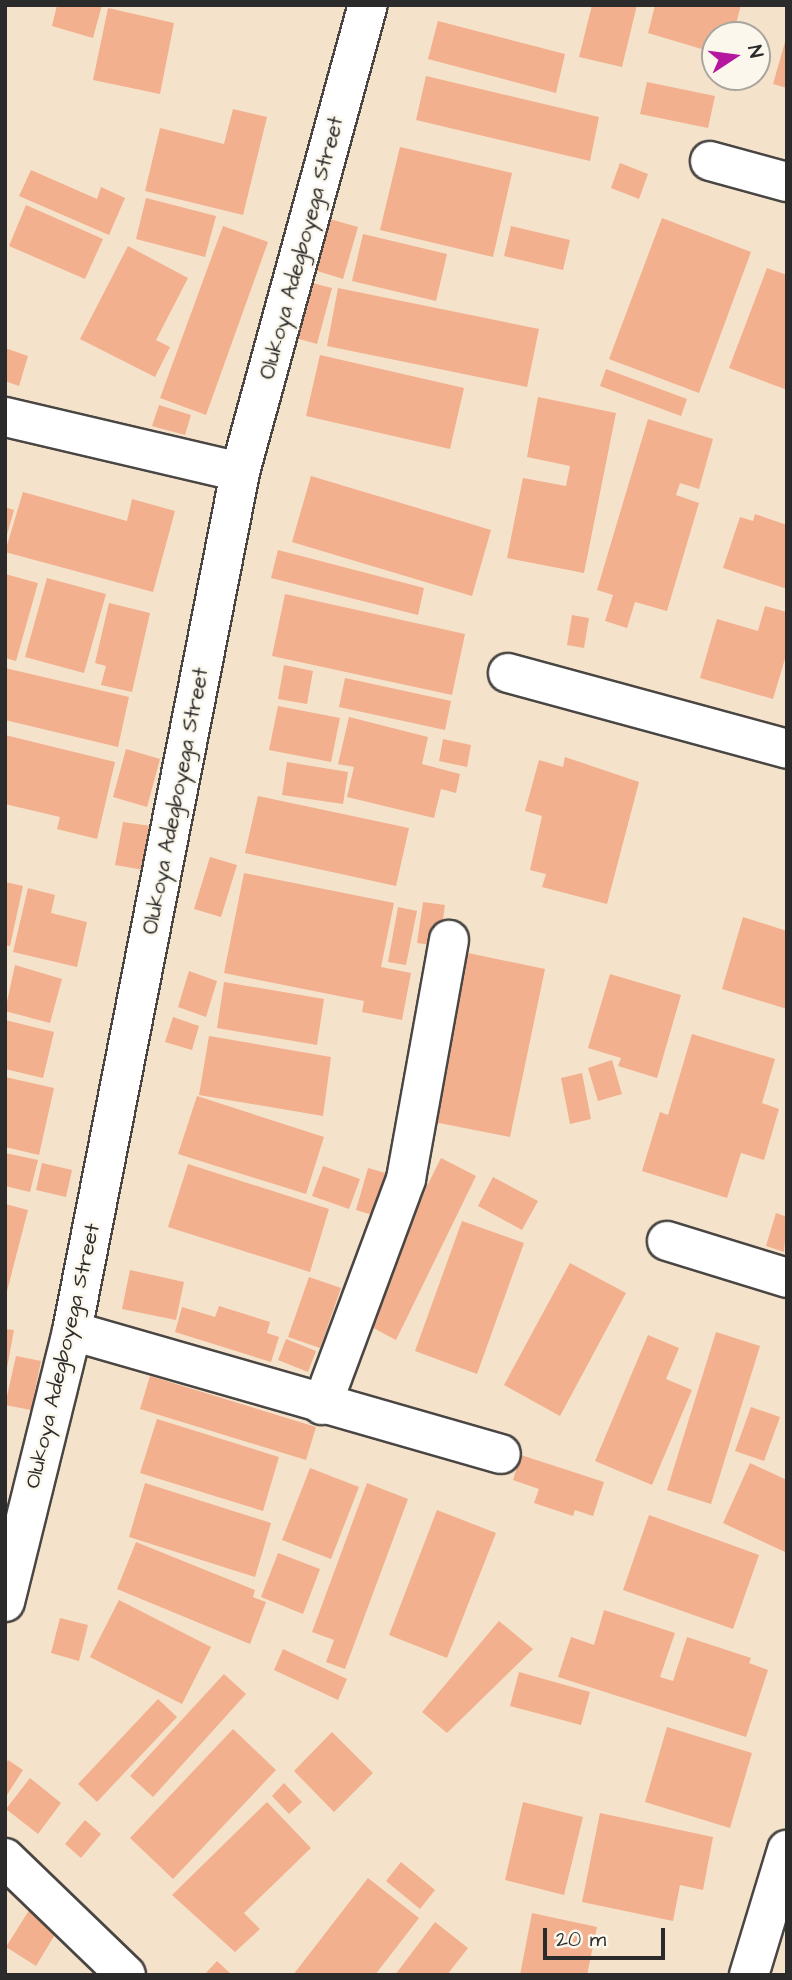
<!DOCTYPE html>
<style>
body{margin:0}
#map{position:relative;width:792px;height:1980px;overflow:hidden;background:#f5e2ca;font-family:"Architects Daughter",sans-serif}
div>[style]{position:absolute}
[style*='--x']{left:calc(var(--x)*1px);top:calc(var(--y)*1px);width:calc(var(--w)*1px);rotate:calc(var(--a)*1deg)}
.building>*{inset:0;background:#f2b08f}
.roads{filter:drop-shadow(2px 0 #494643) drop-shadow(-2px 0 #494643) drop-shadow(0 2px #494643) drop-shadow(0 -2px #494643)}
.street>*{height:38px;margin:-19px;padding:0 19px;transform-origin:19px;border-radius:19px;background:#fff}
span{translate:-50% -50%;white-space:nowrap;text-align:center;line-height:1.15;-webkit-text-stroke:5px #fbf7ec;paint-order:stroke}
.street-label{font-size:21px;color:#2b2b2b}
.frame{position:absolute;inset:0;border:7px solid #2b2b2b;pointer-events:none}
.north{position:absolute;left:701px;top:21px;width:70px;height:70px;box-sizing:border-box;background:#fbf7ec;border:2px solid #a8a59f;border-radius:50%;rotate:77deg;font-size:19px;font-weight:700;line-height:28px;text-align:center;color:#2b2b2b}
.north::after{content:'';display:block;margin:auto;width:24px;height:32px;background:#b5179e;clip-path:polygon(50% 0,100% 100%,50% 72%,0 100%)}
.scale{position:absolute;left:543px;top:1928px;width:122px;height:32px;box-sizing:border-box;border:4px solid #2b2b2b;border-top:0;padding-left:9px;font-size:21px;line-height:24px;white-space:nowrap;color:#2b2b2b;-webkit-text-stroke:5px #fbf7ec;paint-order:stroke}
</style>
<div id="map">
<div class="building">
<div style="clip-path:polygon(57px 5px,102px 5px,93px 38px,52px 26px)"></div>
<div style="clip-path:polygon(592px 5px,637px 5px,622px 67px,579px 57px)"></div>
<div style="clip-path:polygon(655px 5px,741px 5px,733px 35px,715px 35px,715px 53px,648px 33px)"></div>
<div style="clip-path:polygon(108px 8px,174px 23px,160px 94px,93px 80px)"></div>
<div style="clip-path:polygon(438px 21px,565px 54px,556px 93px,428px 59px)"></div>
<div style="clip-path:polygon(787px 35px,787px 88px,773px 84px)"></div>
<div style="clip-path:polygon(426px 76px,599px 117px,590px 161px,416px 120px)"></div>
<div style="clip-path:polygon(647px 82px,715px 96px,708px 128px,640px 114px)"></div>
<div style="clip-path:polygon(233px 109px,267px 117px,243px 215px,145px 191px,160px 128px,224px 144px)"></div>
<div style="clip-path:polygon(400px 147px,512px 173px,493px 257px,380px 230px)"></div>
<div style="clip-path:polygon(620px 163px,648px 174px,639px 199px,611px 188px)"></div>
<div style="clip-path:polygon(31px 170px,97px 199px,101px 187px,125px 198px,109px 235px,19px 196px)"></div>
<div style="clip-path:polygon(146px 198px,216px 216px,205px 257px,136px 239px)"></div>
<div style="clip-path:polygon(26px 205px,103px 239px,85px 279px,9px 246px)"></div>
<div style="clip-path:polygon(326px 218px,358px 227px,343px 279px,311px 269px)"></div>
<div style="clip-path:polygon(662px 218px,751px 252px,699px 393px,609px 359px)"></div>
<div style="clip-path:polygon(223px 226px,268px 242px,206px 415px,160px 398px)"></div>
<div style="clip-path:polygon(511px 226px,570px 240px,563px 270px,504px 256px)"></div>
<div style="clip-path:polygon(363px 234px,447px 254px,436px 301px,352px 281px)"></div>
<div style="clip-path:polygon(128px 246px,188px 278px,156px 340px,170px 347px,155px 377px,80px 339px)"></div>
<div style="clip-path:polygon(767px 268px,787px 275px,787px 390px,729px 368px)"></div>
<div style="clip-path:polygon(308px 282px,332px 288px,317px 344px,292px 337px)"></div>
<div style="clip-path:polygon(338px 288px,539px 329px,527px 387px,327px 346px)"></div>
<div style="clip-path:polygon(5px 348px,28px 356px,19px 386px,5px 381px)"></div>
<div style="clip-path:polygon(320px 355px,464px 388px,450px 449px,306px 416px)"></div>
<div style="clip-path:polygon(606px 369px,687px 399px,681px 416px,600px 386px)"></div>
<div style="clip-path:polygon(538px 397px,616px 413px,584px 573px,507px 558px,523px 478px,566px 486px,570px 466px,527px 457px)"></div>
<div style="clip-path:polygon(159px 405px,191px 415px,185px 435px,152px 426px)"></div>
<div style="clip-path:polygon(648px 419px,713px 439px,699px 489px,680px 483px,676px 495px,699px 503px,667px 611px,635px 602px,627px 628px,605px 621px,613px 595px,597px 590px)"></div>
<div style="clip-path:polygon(311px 476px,491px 530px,472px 596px,292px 542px)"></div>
<div style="clip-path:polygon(23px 492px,127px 521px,132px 499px,175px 511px,153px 592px,5px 552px)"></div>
<div style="clip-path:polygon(5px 507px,14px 510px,6px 538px,5px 538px)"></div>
<div style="clip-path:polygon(755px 514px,787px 525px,787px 589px,723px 568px,740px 517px,753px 521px)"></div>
<div style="clip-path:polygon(278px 550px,424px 588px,418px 615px,271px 578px)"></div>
<div style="clip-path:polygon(5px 574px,38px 583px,16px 661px,5px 658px)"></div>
<div style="clip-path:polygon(47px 578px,106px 594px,84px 673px,25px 657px)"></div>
<div style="clip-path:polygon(285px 594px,465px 634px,452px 695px,272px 656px)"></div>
<div style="clip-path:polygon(109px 603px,150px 613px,132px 692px,101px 685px,106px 666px,95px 663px)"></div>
<div style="clip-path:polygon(765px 606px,787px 612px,787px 652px,773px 699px,700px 678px,717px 619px,758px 631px)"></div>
<div style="clip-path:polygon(572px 615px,589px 618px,584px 648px,567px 645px)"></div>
<div style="clip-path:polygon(284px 665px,313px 671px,307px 704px,278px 699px)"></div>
<div style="clip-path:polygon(5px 668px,129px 697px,118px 747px,5px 720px)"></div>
<div style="clip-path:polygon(345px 678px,451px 701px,445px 730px,339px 707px)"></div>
<div style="clip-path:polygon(278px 706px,340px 718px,331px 762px,269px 750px)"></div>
<div style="clip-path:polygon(349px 717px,428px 737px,422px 764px,460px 774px,456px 793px,441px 789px,434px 818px,347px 797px,354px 767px,338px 764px)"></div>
<div style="clip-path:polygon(5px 735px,115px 762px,97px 839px,57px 829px,60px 817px,5px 804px)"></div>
<div style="clip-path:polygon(443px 739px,471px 745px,467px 767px,439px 761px)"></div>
<div style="clip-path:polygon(126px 749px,160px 759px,147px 807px,113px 797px)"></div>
<div style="clip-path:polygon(565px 757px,639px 782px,607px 904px,542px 887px,546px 874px,530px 870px,542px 816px,525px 811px,539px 760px,563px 767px)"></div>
<div style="clip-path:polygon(287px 762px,348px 772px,343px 804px,282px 795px)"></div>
<div style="clip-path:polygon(258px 796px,409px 828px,396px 886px,245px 853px)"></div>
<div style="clip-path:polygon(123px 822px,151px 826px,144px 870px,115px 865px)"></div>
<div style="clip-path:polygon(210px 857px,237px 865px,221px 917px,194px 909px)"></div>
<div style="clip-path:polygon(244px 873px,394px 903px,381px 967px,411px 973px,402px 1020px,362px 1012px,364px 1001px,224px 973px)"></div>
<div style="clip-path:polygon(5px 882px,23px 886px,10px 946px,5px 945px)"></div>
<div style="clip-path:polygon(28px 888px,55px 895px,51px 913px,87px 922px,77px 967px,13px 952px)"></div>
<div style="clip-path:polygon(423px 902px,445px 905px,439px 946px,417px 943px)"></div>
<div style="clip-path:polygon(398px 907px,417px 911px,406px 965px,388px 962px)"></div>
<div style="clip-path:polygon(743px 917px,787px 931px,787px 1009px,722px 989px)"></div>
<div style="clip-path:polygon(463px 952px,545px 969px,510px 1137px,429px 1121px)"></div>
<div style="clip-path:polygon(15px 965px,62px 979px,50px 1023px,5px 1011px)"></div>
<div style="clip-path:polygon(189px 971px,217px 981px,206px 1017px,178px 1007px)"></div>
<div style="clip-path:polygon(610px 974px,681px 995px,657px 1078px,618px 1066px,621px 1058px,588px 1048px)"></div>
<div style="clip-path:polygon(224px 982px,324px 999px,317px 1045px,217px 1028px)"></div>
<div style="clip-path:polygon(173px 1017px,199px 1026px,192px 1050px,165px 1042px)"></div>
<div style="clip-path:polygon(5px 1020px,54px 1032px,43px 1078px,5px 1069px)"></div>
<div style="clip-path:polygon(692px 1034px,775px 1059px,762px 1103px,779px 1109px,764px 1160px,741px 1153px,727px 1198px,642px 1171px,660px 1112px,668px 1115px)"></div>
<div style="clip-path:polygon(209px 1036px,331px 1057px,323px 1116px,199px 1095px)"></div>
<div style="clip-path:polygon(612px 1060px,622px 1094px,598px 1101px,588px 1068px)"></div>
<div style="clip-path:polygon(582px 1073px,591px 1119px,570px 1124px,561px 1078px)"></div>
<div style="clip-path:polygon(5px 1077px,54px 1088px,39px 1155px,5px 1147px)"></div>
<div style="clip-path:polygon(197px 1096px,324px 1137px,306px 1194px,178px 1154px)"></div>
<div style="clip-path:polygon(5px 1153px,38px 1160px,30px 1192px,5px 1186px)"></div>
<div style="clip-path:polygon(441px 1158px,476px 1176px,396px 1340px,360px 1321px)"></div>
<div style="clip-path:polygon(42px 1163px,72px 1170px,66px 1197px,36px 1190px)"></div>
<div style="clip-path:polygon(188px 1164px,329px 1209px,310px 1272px,168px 1227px)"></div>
<div style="clip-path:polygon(323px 1166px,360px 1179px,349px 1209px,312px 1196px)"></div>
<div style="clip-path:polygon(368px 1168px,389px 1174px,376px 1216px,356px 1210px)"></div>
<div style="clip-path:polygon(493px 1177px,538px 1201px,522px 1230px,478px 1206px)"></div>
<div style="clip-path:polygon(5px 1204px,28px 1210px,6px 1295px,5px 1294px)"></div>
<div style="clip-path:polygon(776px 1213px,787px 1217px,784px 1252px,766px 1246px)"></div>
<div style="clip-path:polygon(462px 1221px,524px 1243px,477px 1374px,415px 1351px)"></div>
<div style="clip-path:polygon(570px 1263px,626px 1293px,560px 1416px,504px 1385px)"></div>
<div style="clip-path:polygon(130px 1270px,184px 1282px,176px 1320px,122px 1309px)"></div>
<div style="clip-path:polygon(309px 1277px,341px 1288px,320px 1348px,288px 1337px)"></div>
<div style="clip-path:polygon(219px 1306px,270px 1322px,267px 1333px,279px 1337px,271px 1362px,175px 1332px,182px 1307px,215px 1317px)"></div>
<div style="clip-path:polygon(5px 1329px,14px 1330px,7px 1368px,5px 1368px)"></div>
<div style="clip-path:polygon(716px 1332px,760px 1346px,711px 1504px,667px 1490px)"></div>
<div style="clip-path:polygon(648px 1335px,679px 1348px,666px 1379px,692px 1390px,652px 1485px,595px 1461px)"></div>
<div style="clip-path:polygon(286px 1339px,316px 1351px,308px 1372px,278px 1360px)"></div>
<div style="clip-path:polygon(16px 1356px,41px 1361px,31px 1410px,5px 1405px)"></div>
<div style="clip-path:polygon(150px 1376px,316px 1427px,306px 1460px,140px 1409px)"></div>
<div style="clip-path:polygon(751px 1407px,780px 1417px,764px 1461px,735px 1451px)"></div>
<div style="clip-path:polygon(157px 1419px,279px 1457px,263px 1511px,140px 1473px)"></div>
<div style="clip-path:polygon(521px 1455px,604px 1482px,593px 1516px,575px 1510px,573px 1516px,534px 1503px,539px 1489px,513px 1480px)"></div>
<div style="clip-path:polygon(750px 1463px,787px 1480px,787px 1553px,723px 1523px)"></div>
<div style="clip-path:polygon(310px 1468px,359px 1487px,331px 1559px,282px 1540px)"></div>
<div style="clip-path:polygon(145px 1483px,271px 1523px,255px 1577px,129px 1537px)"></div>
<div style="clip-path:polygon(367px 1483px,408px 1499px,345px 1669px,326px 1662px,334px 1640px,312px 1632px)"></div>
<div style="clip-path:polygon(437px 1510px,496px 1533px,447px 1658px,389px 1635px)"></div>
<div style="clip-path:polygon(649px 1515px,759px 1555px,733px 1629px,623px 1590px)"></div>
<div style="clip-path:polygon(136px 1542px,255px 1590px,253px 1597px,266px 1602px,250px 1644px,117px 1589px)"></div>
<div style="clip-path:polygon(278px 1553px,320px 1569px,303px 1614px,261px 1597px)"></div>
<div style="clip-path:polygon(119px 1600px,211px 1647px,182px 1704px,90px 1657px)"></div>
<div style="clip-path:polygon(604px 1610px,675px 1633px,660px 1677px,673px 1681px,687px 1637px,751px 1658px,749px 1663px,768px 1670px,746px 1737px,558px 1677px,571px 1637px,594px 1645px)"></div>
<div style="clip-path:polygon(60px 1618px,88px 1625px,79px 1661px,51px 1653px)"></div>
<div style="clip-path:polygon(499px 1621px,533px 1649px,447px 1733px,422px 1712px)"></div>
<div style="clip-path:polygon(283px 1649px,347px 1679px,338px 1700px,274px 1670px)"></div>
<div style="clip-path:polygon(519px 1672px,590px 1692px,581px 1725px,510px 1706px)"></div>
<div style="clip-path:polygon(224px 1674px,246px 1694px,153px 1797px,130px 1776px)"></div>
<div style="clip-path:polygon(158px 1699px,177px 1717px,97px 1802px,78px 1784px)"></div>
<div style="clip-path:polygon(667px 1727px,752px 1753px,730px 1828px,645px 1802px)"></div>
<div style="clip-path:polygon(233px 1729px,276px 1770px,173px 1879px,130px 1838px)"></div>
<div style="clip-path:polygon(332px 1732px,373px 1773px,334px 1812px,294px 1771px)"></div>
<div style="clip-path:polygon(8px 1760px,23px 1770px,5px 1798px,5px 1764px)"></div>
<div style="clip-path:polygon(30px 1778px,61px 1803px,38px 1834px,6px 1809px)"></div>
<div style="clip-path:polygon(284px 1783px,302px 1802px,289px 1814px,272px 1796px)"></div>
<div style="clip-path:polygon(267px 1802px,311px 1848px,244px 1913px,260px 1929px,235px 1952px,172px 1895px)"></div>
<div style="clip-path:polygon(523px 1802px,583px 1817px,564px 1895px,505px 1880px)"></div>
<div style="clip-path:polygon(600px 1813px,713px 1837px,703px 1890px,680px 1885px,673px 1921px,582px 1902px)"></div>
<div style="clip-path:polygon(85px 1820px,101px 1834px,81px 1858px,65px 1844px)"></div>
<div style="clip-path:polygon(401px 1862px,435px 1890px,420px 1909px,386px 1881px)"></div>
<div style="clip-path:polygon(368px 1878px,419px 1918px,375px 1975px,293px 1975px)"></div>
<div style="clip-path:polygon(33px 1904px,62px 1923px,36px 1966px,6px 1947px)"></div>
<div style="clip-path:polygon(532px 1913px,597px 1927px,587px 1975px,520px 1975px)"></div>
<div style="clip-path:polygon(435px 1922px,468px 1948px,447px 1975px,395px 1975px)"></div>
<div style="clip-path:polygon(217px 1961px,232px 1975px,204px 1975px)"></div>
</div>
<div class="roads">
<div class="street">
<div style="--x:710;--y:161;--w:80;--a:15.3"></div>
<div style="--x:5;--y:417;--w:241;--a:13.2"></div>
<div style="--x:508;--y:673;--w:289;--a:15.2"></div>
<div style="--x:667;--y:1241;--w:126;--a:17.1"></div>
<div style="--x:72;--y:1331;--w:446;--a:16"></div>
<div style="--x:322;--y:1405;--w:241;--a:-69.6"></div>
<div style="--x:406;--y:1179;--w:243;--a:-79.8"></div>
<div style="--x:5;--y:1602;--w:279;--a:-76.1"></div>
<div style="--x:72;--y:1331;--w:875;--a:-78.93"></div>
<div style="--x:240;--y:472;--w:484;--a:-74.7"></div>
<div style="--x:5;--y:1858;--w:168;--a:44"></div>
<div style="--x:749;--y:1975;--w:131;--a:-73.1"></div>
</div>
</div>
<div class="street-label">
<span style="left:302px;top:248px;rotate:-75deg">Olukoya Adegboyega Street</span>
<span style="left:176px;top:801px;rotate:-79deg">Olukoya Adegboyega Street</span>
<span style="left:63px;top:1356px;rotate:-77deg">Olukoya Adegboyega Street</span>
</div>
<div class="frame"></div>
<div class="north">N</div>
<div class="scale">20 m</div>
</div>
